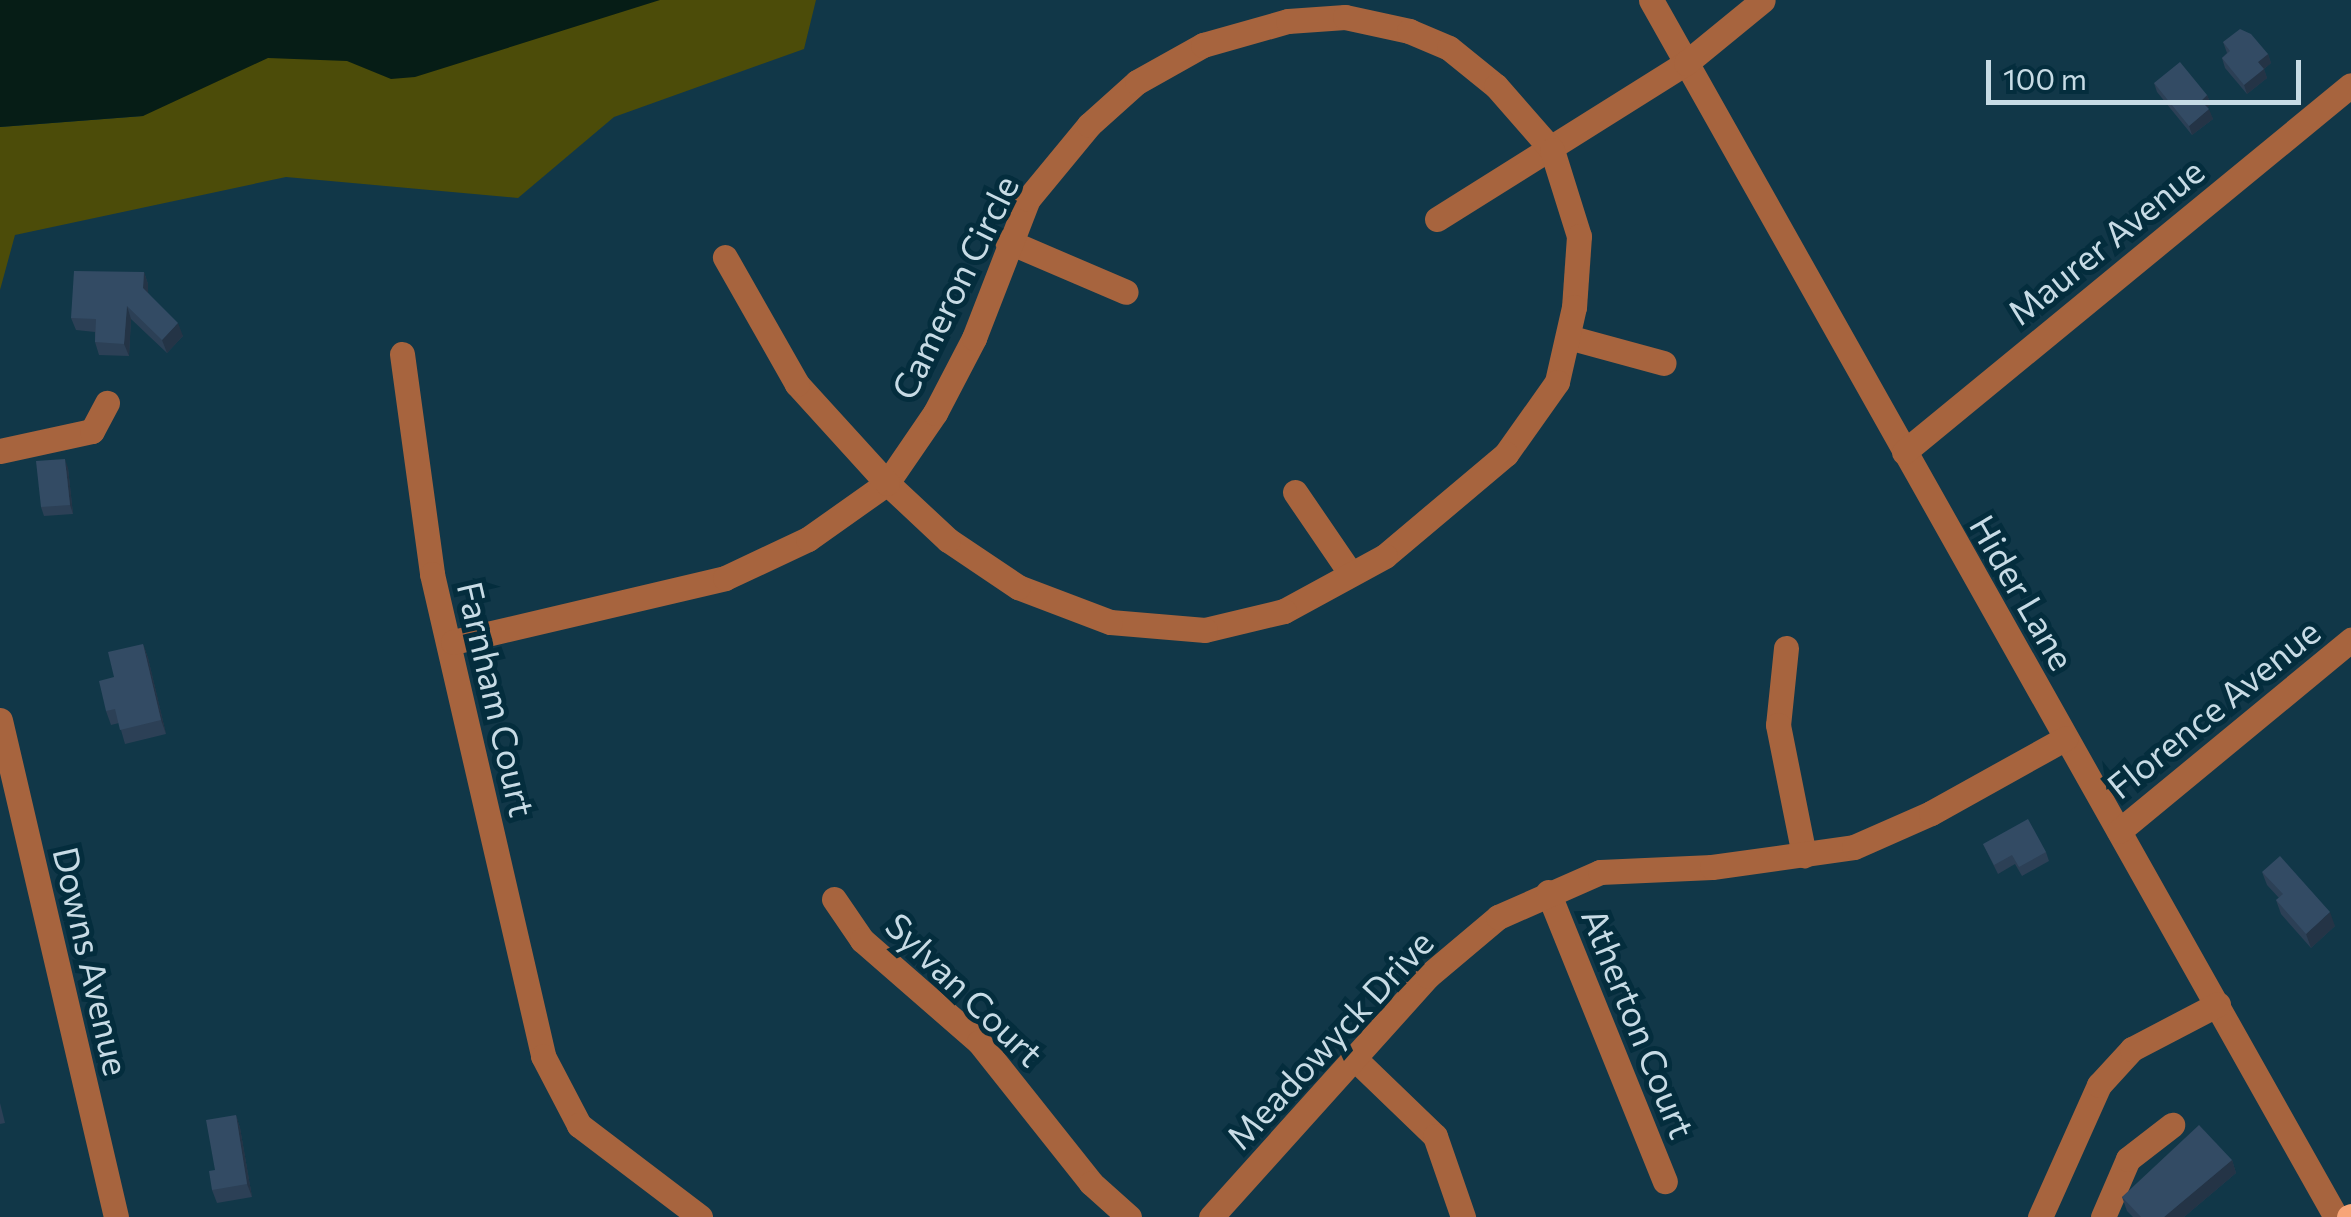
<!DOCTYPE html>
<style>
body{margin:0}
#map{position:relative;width:2351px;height:1217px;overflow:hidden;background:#113748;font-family:Commissioner,sans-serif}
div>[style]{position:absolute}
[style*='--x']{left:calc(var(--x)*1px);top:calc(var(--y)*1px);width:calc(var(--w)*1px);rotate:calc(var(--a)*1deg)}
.green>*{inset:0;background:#4c4c09}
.water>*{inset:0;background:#061d16}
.minor>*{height:25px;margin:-12.5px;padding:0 12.5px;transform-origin:12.5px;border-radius:12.5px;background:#a7643e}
.major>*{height:25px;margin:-12.5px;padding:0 12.5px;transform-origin:12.5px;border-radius:12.5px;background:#f7a578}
.wall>*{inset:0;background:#2c4056}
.shaded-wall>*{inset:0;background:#243446}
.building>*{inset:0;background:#334b64}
span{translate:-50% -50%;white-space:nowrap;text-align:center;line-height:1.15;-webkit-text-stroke:10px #042d3d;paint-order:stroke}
.street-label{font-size:35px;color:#c7dbe5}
.scale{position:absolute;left:1986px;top:60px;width:315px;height:45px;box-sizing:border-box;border:5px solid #c7dbe5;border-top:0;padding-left:12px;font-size:30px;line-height:35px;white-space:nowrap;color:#c7dbe5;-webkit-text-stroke:8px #042d3d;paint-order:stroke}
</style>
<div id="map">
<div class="green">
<div style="clip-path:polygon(274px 0,816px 0,804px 49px,614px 117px,518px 198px,286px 177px,15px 235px,0 290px,0 127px,143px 116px)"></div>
</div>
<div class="water">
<div style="clip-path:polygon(0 0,660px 0,415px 77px,391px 79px,347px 61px,268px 58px,143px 116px,0 127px)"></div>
</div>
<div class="minor">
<div style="--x:1651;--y:0;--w:1397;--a:60.63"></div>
<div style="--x:1437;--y:219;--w:294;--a:-32.1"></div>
<div style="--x:1686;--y:63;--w:99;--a:-39.3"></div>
<div style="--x:1007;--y:241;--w:129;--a:23.2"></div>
<div style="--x:1568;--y:337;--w:99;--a:15.2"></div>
<div style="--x:402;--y:354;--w:222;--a:82.2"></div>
<div style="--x:432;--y:574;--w:495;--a:77"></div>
<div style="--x:543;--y:1056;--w:78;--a:62.4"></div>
<div style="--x:579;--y:1125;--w:152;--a:37.2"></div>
<div style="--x:0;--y:451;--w:94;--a:-12.3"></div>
<div style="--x:92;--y:431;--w:32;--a:-62"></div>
<div style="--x:1904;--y:452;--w:578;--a:-39.39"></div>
<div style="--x:1295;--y:492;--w:99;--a:55.7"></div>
<div style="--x:453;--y:642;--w:279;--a:-13.2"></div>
<div style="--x:725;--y:578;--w:92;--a:-25.2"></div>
<div style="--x:808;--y:539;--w:97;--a:-35.3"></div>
<div style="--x:887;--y:483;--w:85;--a:-55.6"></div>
<div style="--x:935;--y:413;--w:85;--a:-62.5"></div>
<div style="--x:974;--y:338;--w:149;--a:-68.8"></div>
<div style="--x:1028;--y:199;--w:96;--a:-50.5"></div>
<div style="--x:1089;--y:125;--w:64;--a:-41.9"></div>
<div style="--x:1137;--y:82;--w:76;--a:-29.3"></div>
<div style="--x:1203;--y:45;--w:88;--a:-15.8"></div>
<div style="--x:1288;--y:21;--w:57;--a:-4"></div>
<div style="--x:1345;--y:17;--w:66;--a:12.3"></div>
<div style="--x:1409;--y:31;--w:43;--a:23"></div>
<div style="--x:1449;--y:48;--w:60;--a:39"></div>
<div style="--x:1496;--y:86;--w:85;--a:48.8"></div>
<div style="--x:1552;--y:150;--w:90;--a:72.6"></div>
<div style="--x:1579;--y:236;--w:71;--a:94"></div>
<div style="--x:1574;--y:307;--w:77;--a:102.8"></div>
<div style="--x:1557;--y:382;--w:88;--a:125.3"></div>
<div style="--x:1506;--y:454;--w:158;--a:139.9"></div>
<div style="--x:1385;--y:556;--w:115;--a:151.4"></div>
<div style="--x:1284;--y:611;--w:81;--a:166.5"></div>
<div style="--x:1205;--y:630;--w:95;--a:-175.2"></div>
<div style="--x:1110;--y:622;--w:98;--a:-159.2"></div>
<div style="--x:1018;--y:587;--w:84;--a:-146.1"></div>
<div style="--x:948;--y:540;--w:83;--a:-136.9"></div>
<div style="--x:887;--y:483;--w:134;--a:-132.3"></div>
<div style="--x:797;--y:384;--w:146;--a:-119.6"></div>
<div style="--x:1786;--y:648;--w:77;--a:95.9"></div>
<div style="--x:1778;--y:725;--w:133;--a:78.7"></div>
<div style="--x:0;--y:720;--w:510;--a:76.86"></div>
<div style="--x:2119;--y:831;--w:301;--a:-39.5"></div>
<div style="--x:1548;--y:892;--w:312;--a:68"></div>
<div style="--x:834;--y:899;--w:50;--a:55.7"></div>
<div style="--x:862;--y:940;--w:155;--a:41.1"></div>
<div style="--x:979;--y:1042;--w:180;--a:51.5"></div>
<div style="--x:1091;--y:1183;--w:51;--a:41.8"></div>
<div style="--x:1354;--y:1058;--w:112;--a:43.9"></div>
<div style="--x:1435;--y:1136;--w:86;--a:70.9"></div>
<div style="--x:1211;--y:1217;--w:324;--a:-48"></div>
<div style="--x:1428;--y:976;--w:92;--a:-40.1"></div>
<div style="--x:1498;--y:917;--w:111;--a:-23.8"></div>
<div style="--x:1600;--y:872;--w:112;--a:-2.6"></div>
<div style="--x:1712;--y:867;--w:143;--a:-8"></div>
<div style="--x:1854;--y:847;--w:84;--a:-23.8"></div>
<div style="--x:1931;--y:813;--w:154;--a:-29.1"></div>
<div style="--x:2040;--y:1217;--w:145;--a:-65.9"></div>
<div style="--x:2099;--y:1085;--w:49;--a:-47.5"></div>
<div style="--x:2132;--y:1049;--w:97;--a:-27.6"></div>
<div style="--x:2103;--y:1217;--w:63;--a:-66.7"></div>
<div style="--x:2128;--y:1159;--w:56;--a:-37.7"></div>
</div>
<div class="major">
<div style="--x:2349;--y:1217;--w:2;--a:-27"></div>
</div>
<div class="wall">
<div style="clip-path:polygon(2223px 42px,2268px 54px,2271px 63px,2264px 69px,2267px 78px,2247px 94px,2225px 68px,2222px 58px,2227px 53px)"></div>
<div style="clip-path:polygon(2154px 83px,2207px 95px,2211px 104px,2207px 107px,2213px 119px,2192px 135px,2157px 92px)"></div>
<div style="clip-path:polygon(144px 272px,148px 284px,148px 293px,183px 336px,167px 353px,131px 319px,129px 356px,99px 355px,95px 342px,95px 332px,76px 330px,71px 318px)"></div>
<div style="clip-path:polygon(68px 468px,73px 514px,44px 516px,41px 507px)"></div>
<div style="clip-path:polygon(143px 644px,148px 658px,166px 734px,125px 744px,119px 723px,111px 725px,106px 711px,114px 677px)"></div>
<div style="clip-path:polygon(1983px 844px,2046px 852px,2049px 861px,2022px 876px,2015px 864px,1998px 874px)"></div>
<div style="clip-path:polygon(2262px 872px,2335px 926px,2311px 948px,2281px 914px,2276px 900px,2279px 898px,2267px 885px)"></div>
<div style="clip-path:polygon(0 1103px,5px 1123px,0 1124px)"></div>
<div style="clip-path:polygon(236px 1115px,240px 1128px,252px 1197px,217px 1203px,212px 1190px,215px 1170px)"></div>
<div style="clip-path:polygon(2232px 1160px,2236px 1173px,2184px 1217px,2133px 1217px,2127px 1211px,2122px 1197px)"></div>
</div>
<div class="shaded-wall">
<div style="clip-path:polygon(2268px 54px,2271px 63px,2264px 69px,2267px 78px,2247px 94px,2244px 85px,2258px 62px)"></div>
<div style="clip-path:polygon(2207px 95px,2211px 104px,2205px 110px,2201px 101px)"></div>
<div style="clip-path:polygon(2209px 109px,2213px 119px,2192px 135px,2189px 126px)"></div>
<div style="clip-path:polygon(144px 272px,148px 284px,148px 301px,143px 288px)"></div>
<div style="clip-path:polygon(127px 306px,131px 319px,129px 356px,124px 344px)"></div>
<div style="clip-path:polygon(178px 323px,183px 336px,167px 353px,162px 340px)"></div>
<div style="clip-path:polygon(65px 459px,68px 468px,73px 514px,70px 505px)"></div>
<div style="clip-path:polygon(143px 644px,148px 658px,166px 734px,161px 720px)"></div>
<div style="clip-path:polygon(2330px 912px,2335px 926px,2311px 948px,2306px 934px)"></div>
<div style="clip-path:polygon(236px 1115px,240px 1128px,252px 1197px,247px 1184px)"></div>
<div style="clip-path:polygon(2232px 1160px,2236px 1173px,2184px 1217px,2164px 1217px)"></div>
</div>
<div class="building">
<div style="clip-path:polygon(2240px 29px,2251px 34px,2268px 54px,2258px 62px,2264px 69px,2244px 85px,2222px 58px,2230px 51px,2223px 42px)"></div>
<div style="clip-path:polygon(2180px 62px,2207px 95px,2201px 101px,2209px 109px,2189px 126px,2154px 83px)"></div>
<div style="clip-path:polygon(74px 271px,144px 272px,143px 288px,178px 323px,162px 340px,127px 306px,124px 344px,95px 342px,96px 319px,71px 318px)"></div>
<div style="clip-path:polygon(65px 459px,70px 505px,41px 507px,36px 461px)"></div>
<div style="clip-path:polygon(143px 644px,161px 720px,120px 730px,115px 709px,106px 711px,99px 681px,114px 677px,108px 652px)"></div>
<div style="clip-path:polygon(2028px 819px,2046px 852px,2019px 867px,2012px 855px,1994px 865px,1983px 844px)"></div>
<div style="clip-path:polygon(2280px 856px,2330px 912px,2306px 934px,2276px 900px,2283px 894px,2262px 872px)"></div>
<div style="clip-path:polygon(236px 1115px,247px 1184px,212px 1190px,209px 1171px,215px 1170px,206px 1120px)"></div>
<div style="clip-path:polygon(2199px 1125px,2232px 1160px,2164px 1217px,2141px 1217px,2122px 1197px)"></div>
</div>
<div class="street-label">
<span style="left:2105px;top:241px;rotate:-39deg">Maurer Avenue</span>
<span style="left:954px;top:287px;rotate:-64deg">Cameron Circle</span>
<span style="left:2023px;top:592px;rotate:60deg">Hider Lane</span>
<span style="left:497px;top:699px;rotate:77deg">Farnham Court</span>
<span style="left:2213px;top:708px;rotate:-39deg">Florence Avenue</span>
<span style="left:92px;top:961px;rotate:77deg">Downs Avenue</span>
<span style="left:965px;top:989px;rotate:44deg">Sylvan Court</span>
<span style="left:1639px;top:1023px;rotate:68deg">Atherton Court</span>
<span style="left:1329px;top:1039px;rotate:-47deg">Meadowyck Drive</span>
</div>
<div class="scale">100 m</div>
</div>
